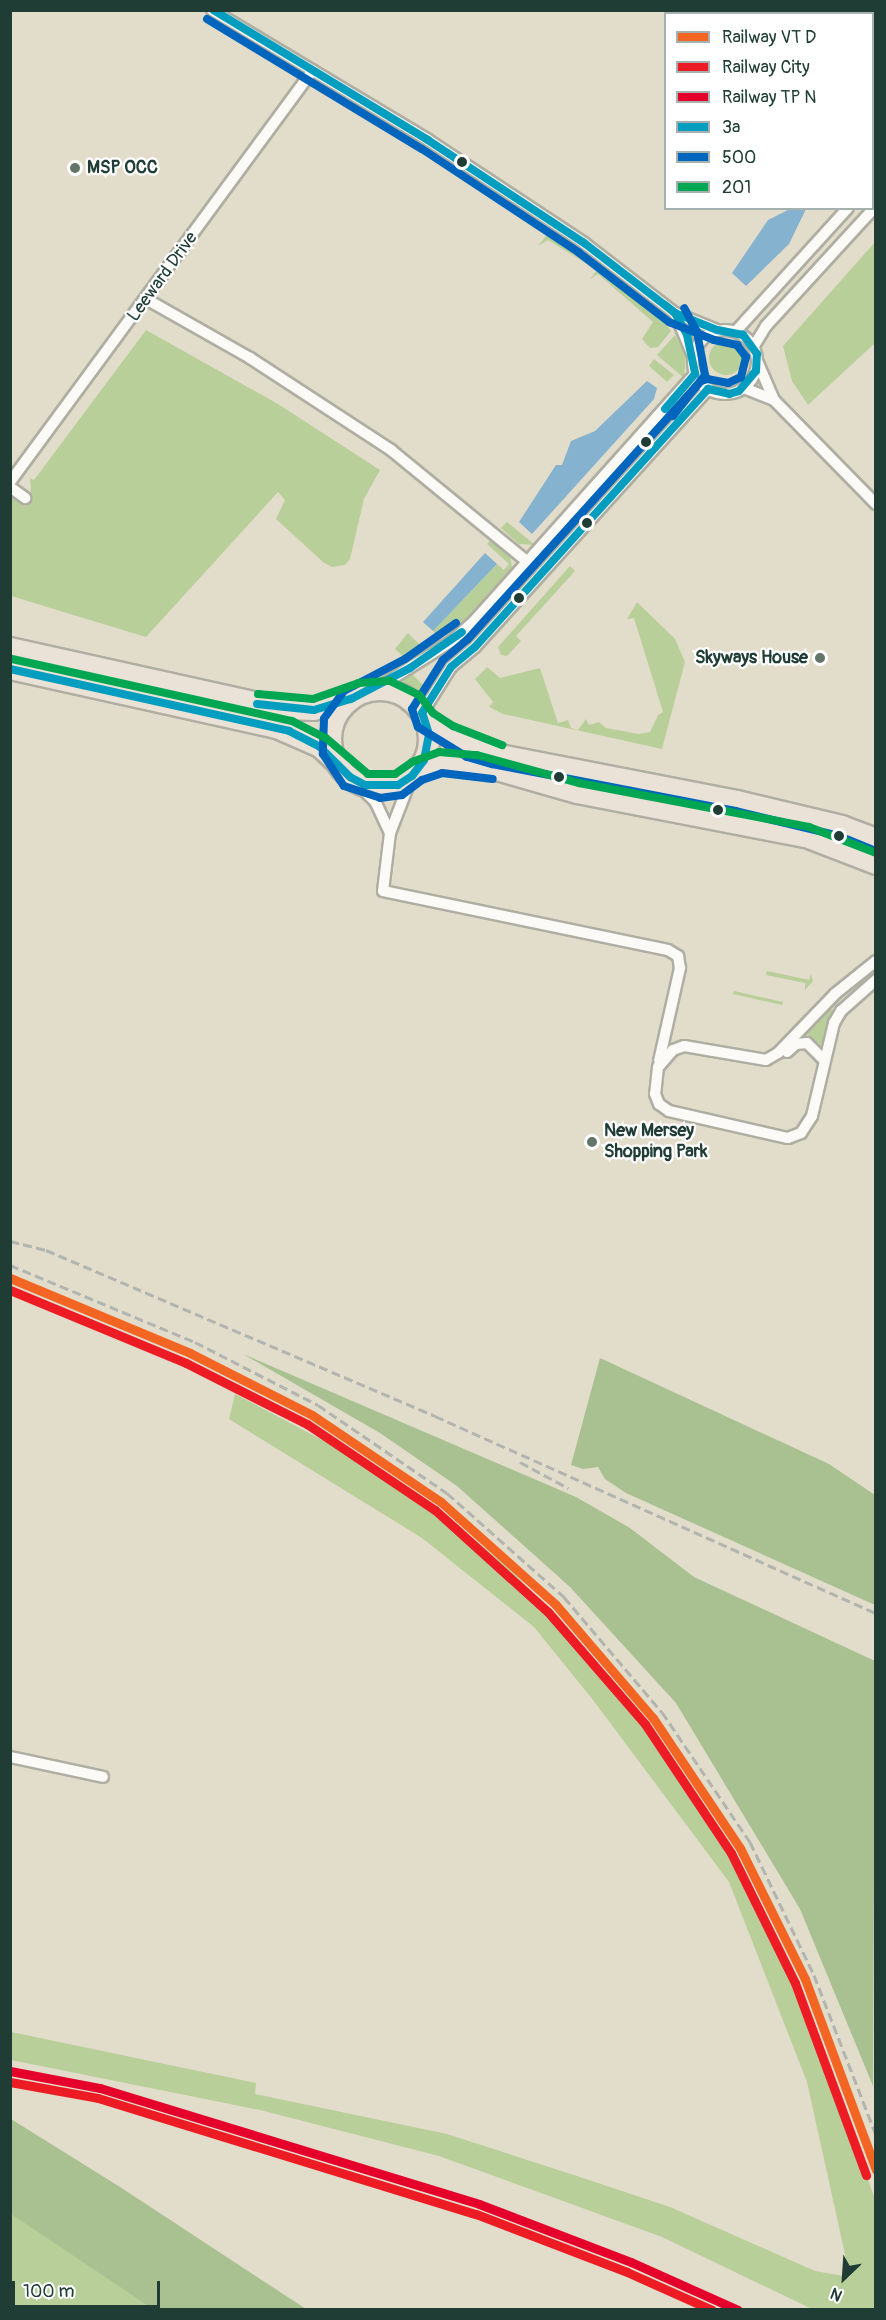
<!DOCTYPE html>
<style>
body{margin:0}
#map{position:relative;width:886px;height:2320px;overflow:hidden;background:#e2dcca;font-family:Pangolin,sans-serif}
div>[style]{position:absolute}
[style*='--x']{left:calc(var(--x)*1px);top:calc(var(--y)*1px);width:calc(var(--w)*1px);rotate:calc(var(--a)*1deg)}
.green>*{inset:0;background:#b9cf99}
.round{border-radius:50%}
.forest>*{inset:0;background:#a9c091}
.water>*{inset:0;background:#84b2cf}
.roads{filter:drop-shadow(2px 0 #afaea2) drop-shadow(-2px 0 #afaea2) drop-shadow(0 2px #afaea2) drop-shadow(0 -2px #afaea2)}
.street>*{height:10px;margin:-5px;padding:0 5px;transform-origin:5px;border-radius:5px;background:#fbfaf7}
.street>.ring{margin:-5px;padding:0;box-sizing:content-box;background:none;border:10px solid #fbfaf7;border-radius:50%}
.highway>*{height:20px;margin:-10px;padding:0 10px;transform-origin:10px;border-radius:10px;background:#eae2d6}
.highway>.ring{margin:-10px;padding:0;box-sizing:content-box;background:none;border:20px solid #eae2d6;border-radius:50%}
.rail>*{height:3px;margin-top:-1.5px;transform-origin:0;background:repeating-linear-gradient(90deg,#b2b4b0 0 9px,transparent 0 13.5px)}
.bus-1>*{height:8px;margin:-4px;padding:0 4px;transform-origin:4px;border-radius:4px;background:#039ebf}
.bus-2>*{height:8px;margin:-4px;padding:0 4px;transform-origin:4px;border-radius:4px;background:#0065bd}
.bus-3>*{height:8px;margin:-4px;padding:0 4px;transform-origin:4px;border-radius:4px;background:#00a651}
.rail-1>*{height:9px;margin:-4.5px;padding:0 4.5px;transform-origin:4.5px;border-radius:4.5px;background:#f26522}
.rail-2>*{height:9px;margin:-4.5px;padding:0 4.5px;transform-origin:4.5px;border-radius:4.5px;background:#ed1c24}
.rail-3>*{height:9px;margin:-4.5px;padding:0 4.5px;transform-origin:4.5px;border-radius:4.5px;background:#e4002b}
.dots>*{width:16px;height:16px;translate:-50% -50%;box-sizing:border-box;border:3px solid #fff;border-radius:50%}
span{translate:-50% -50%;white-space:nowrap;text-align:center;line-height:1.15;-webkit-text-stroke:4.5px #fff;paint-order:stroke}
.poi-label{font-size:18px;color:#1f3d34;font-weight:700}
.left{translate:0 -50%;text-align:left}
.right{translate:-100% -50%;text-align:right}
.street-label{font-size:18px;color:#1f3d34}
.frame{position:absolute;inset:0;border:12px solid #1f3d34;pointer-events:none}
.legend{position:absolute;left:664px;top:12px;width:210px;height:198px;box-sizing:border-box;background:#fff;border:2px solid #a5b1ae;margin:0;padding:8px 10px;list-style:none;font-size:18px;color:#1f3d34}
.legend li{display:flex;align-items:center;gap:12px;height:30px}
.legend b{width:30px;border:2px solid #a5b1ae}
.north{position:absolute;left:814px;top:2248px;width:60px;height:60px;-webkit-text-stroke:4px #fff;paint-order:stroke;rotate:205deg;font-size:16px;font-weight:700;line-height:24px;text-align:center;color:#1f3d34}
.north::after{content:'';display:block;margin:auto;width:21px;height:27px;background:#1f3d34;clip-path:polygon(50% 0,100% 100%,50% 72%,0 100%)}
.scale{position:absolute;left:12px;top:2281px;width:148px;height:27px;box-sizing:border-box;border:3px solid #1f3d34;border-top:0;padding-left:8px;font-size:18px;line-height:21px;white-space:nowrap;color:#1f3d34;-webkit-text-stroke:4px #fff;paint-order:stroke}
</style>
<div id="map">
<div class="green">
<div style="clip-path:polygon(556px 233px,598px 262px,594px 268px,548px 240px,538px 246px,546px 236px)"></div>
<div style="clip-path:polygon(875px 242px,875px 343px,808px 405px,792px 381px,783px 346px)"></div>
<div style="clip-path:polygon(601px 265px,650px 305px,671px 331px,658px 347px,650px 348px,642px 339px,653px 322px,598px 274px,590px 279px)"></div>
<div style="clip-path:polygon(146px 330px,278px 404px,380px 470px,364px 499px,350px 559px,345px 565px,332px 567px,323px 562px,276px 519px,285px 500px,278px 492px,146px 637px,11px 596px,11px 497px,22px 505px,31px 491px,30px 478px,34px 480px)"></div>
<div style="clip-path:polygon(675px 335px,686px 357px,684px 378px,657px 355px)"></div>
<div class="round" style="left:709px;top:341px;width:34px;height:34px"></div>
<div style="clip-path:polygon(654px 359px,674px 375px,667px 382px,649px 366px)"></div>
<div style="clip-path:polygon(507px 522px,535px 545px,519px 544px,512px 538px,501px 528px)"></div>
<div style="clip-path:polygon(492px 538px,510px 554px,512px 568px,471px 614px,441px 638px,433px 631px,497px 564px,504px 570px,509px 564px,487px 544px)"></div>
<div style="clip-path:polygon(570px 566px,575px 571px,516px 636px,521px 641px,507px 656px,501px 655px,498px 647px)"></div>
<div style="clip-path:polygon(637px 602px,675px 639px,685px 662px,662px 749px,503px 714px,489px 707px,493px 702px,475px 679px,487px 667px,500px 678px,540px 668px,558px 723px,568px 720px,571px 728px,578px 730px,586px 719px,589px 725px,599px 722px,606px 728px,639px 734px,650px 732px,658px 715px,663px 712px,634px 618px,627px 619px)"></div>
<div style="clip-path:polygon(408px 633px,424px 649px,406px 659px,395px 649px)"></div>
<div style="clip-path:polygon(412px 674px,423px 685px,419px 693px,401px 680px)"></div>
<div style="clip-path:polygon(767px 971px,809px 980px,811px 974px,813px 981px,805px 990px,805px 983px,766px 975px)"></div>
<div style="clip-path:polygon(734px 991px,783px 1002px,782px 1005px,733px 994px)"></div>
<div style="clip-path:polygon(830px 1008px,835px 1013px,822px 1046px,805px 1034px)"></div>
<div style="clip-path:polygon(235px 1394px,358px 1459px,437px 1509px,504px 1564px,551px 1610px,646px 1720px,730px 1849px,796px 1981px,875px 2199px,875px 2309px,812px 2309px,662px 2237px,439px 2156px,260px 2110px,11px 2060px,11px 2032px,256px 2083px,255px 2094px,447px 2134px,580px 2177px,670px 2207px,815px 2271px,850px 2277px,807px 2082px,729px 1882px,593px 1700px,534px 1627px,422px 1538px,229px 1419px)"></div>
<div style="clip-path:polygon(10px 2173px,195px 2309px,11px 2309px)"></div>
</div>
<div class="forest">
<div style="clip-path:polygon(243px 1354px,576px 1497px,630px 1528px,694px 1577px,875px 1661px,873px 2086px,800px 1909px,676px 1703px,570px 1587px,457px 1486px,380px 1433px)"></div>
<div style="clip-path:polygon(600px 1358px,829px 1464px,875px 1495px,875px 1605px,626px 1493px,605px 1479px,598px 1467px,583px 1469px,571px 1465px)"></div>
<div style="clip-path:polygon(11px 2119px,120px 2187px,306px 2309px,153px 2309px,11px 2214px)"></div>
</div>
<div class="water">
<div style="clip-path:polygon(790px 209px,806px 209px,789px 244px,746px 286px,732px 273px,768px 220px)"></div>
<div style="clip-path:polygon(647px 381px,657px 388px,654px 399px,532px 534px,519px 522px,556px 465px,562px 465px,571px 441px,595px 431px)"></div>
<div style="clip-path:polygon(485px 553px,497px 564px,433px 631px,423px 622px)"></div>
</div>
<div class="roads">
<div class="street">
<div style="--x:212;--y:10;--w:252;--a:31"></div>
<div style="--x:428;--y:140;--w:187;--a:33.4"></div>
<div style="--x:584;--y:243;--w:115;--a:37.6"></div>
<div style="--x:675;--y:313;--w:45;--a:22"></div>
<div style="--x:872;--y:182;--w:5;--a:-37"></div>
<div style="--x:148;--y:300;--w:117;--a:29.6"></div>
<div style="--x:250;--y:358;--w:168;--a:33.1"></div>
<div style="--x:391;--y:450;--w:177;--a:39.3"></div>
<div style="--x:675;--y:313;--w:47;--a:67.3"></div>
<div class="ring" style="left:693px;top:330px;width:54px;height:54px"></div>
<div style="--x:736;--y:331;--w:166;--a:-47.7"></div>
<div style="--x:754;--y:346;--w:23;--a:-59"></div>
<div style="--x:766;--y:326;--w:163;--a:-47.5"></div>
<div style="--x:758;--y:363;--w:40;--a:66.6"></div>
<div style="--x:774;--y:400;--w:146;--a:45.6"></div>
<div style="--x:744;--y:388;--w:32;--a:22"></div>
<div style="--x:10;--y:482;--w:511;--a:-53.67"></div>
<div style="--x:10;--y:487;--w:19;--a:36"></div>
<div style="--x:374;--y:690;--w:92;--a:-32.1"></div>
<div style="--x:452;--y:641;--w:31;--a:-42"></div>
<div style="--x:475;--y:620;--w:330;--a:-48.2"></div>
<div style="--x:422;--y:713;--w:54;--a:-57.8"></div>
<div style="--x:451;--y:667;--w:31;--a:-40"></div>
<div style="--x:475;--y:647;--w:348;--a:-47.9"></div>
<div style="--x:412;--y:776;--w:61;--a:111.1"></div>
<div style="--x:390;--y:833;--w:58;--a:96.9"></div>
<div style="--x:383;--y:891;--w:291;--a:11.7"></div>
<div style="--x:668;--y:950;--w:12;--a:31"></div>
<div style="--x:678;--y:956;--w:12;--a:81"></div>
<div style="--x:680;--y:968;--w:95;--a:102.7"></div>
<div style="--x:350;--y:777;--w:35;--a:44"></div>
<div style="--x:375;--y:801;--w:35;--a:65"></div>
<div style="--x:876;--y:961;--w:53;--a:141.2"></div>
<div style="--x:835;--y:994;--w:82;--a:134"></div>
<div style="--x:778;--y:1053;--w:14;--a:150"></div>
<div style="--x:766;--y:1060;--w:83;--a:-170.3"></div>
<div style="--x:684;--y:1046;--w:12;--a:160"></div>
<div style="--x:673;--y:1050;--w:23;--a:131"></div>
<div style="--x:658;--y:1067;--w:27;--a:96"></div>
<div style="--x:655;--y:1094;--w:11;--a:68"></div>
<div style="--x:659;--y:1104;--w:12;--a:35"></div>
<div style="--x:669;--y:1111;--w:122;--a:12.8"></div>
<div style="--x:788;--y:1138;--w:14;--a:-21"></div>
<div style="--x:801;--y:1133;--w:20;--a:-57"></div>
<div style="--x:812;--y:1116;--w:96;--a:-76.7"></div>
<div style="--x:834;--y:1023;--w:14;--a:-60"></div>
<div style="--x:841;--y:1011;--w:47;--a:-41.5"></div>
<div style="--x:787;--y:1052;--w:12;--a:-42"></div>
<div style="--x:796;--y:1044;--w:11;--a:-5"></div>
<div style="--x:807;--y:1043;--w:24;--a:45"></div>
<div style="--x:10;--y:1757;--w:95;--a:12.1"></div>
</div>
<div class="highway">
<div style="--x:10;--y:648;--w:283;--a:12.5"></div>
<div style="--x:286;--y:709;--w:28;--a:2"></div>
<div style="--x:314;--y:710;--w:39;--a:-17"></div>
<div style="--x:10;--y:669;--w:273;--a:12.5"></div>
<div style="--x:277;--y:728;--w:47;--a:23.8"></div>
<div style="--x:320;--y:747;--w:25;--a:43"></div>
<div class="ring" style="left:331px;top:690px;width:78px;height:78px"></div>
<div style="--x:426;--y:721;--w:52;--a:30"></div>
<div style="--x:471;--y:747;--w:25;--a:16"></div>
<div style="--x:495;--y:754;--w:247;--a:11"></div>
<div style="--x:737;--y:801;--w:108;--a:13.4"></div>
<div style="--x:842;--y:826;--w:36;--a:21"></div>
<div style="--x:417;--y:771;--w:26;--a:-21"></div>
<div style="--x:441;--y:762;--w:52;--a:7.7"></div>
<div style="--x:493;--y:769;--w:87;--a:15.9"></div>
<div style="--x:577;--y:793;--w:233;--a:10.9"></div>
<div style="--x:806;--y:837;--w:75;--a:21.1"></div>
</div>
</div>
<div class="rail">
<div style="--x:10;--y:1241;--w:37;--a:14"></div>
<div style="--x:46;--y:1250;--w:423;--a:23.1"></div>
<div style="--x:435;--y:1416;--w:483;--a:24.1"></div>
<div style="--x:10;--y:1265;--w:200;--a:22.6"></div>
<div style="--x:195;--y:1342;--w:138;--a:27.1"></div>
<div style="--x:318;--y:1405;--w:156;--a:34.3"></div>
<div style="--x:447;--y:1493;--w:157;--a:41.6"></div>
<div style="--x:564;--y:1597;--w:151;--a:49.6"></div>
<div style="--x:662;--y:1712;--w:157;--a:55.9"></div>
<div style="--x:750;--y:1842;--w:148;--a:64.3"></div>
<div style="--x:814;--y:1975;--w:172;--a:68.8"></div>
<div style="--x:520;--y:1462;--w:55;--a:28.4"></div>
</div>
<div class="bus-1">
<div style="--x:665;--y:305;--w:13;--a:39"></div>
<div style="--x:675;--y:313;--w:25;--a:61"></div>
<div style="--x:687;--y:335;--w:40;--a:78"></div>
<div style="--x:695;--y:374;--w:46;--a:130.6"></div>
<div style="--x:10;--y:669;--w:286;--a:12.5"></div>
<div style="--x:289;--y:731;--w:35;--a:27"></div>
<div style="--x:320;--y:747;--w:42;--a:45"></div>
<div style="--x:350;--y:777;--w:17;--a:28"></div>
<div style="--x:365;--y:785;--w:33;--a:0"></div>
<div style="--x:398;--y:785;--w:17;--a:-33"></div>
<div style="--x:412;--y:776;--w:20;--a:-53"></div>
<div style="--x:424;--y:760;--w:26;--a:-79"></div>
<div style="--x:429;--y:734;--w:22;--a:-108"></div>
<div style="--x:422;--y:713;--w:54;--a:-57.8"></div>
<div style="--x:451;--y:667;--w:31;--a:-40"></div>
<div style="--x:475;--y:647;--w:348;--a:-47.9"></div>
<div style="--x:708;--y:389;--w:22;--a:13"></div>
<div style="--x:729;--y:394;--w:10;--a:-17"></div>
<div style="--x:739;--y:391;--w:26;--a:-50"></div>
<div style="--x:756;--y:371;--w:17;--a:-87"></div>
<div style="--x:757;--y:354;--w:24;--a:-126"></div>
<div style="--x:743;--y:335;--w:26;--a:-169"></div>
<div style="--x:717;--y:330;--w:45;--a:-158"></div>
<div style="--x:675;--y:313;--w:115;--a:-142.4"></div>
<div style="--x:584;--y:243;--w:187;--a:-146.6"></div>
<div style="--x:428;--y:140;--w:251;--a:-148.8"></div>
<div style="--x:257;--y:704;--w:57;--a:6"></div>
<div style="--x:314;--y:710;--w:39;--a:-17"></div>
<div style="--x:351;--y:699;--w:67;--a:-27.7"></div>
<div style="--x:410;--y:668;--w:63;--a:-34.7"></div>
</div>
<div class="bus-2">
<div style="--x:207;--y:19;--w:251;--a:31.2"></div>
<div style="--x:422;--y:149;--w:187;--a:33.4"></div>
<div style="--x:578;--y:252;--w:115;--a:37.6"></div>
<div style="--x:669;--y:322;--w:48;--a:21.8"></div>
<div style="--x:714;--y:340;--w:24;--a:12"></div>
<div style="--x:737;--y:345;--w:15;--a:53"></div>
<div style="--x:746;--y:357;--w:21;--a:104"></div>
<div style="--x:741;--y:377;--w:14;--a:155"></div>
<div style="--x:728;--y:383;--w:20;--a:-169"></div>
<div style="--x:708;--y:379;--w:7;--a:164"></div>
<div style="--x:701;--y:381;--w:348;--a:132.1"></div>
<div style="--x:468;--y:639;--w:33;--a:140"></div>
<div style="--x:443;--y:660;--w:58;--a:122.3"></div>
<div style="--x:412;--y:709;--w:19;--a:72"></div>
<div style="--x:418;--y:727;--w:57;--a:31.5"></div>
<div style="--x:467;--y:757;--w:26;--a:16"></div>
<div style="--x:492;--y:764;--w:248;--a:10.9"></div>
<div style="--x:735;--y:811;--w:107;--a:13.5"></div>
<div style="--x:839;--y:836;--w:35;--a:22"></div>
<div style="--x:673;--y:416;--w:52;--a:-52"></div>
<div style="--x:705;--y:375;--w:44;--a:-100.5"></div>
<div style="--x:697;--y:332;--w:27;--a:-118"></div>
<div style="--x:456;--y:623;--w:62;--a:144.8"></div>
<div style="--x:405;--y:659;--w:69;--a:152.3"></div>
<div style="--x:344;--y:691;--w:34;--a:126"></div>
<div style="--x:324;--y:719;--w:35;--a:92"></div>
<div style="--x:323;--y:754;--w:38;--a:57"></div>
<div style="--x:344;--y:786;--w:38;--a:18"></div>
<div style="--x:380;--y:798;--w:22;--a:-8"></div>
<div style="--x:402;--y:795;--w:25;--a:-37"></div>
<div style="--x:422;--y:780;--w:21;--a:-19"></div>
<div style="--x:442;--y:773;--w:51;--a:6.7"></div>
</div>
<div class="bus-3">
<div style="--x:12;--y:659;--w:287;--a:12.5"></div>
<div style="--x:292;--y:721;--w:38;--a:27"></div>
<div style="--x:326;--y:738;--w:55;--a:40.6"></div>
<div style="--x:368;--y:774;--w:27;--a:0"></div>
<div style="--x:395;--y:774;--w:21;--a:-35"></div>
<div style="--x:412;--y:762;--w:29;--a:-20"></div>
<div style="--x:439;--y:752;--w:38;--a:5"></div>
<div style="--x:477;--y:755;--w:106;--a:15.4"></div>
<div style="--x:579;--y:783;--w:234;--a:10.8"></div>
<div style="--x:809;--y:827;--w:72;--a:21.2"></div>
<div style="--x:258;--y:694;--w:55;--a:5.2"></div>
<div style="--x:313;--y:699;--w:49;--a:-19.2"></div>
<div style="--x:359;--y:683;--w:31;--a:-4"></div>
<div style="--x:390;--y:681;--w:32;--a:26"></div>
<div style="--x:419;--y:695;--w:23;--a:52"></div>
<div style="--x:433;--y:713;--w:24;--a:33"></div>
<div style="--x:453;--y:726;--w:53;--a:21.2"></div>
</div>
<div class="rail-1">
<div style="--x:10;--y:1278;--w:195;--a:22.6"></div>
<div style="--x:190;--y:1353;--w:137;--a:26.9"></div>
<div style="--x:312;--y:1415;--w:156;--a:34"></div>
<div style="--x:441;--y:1502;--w:154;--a:41.8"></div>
<div style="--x:556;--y:1605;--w:149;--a:49.4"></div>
<div style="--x:653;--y:1718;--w:156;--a:56.2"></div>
<div style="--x:740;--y:1848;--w:146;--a:63.6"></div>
<div style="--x:805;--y:1979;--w:204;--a:69.6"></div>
</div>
<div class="rail-2">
<div style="--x:10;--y:1290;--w:191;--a:22.5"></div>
<div style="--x:186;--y:1363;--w:136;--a:26.8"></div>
<div style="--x:307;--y:1424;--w:154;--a:33.9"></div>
<div style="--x:435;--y:1510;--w:152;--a:42.1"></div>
<div style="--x:548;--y:1612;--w:148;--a:49.1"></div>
<div style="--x:645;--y:1724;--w:155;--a:56.3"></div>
<div style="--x:731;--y:1853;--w:145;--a:63.8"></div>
<div style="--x:795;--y:1983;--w:205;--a:69.7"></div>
<div style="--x:10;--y:2082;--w:89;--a:10.3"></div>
<div style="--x:98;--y:2098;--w:395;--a:17.1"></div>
<div style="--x:476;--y:2214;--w:162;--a:21"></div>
<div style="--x:627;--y:2272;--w:93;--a:24.1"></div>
</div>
<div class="rail-3">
<div style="--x:10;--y:2071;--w:92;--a:10.7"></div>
<div style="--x:100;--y:2088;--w:396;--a:17"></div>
<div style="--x:479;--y:2204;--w:163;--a:20.9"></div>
<div style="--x:631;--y:2262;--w:117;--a:24.2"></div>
</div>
<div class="dots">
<div style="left:462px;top:162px;background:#1f3d34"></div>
<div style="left:75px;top:168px;background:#637568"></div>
<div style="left:646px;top:442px;background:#1f3d34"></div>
<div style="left:587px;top:523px;background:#1f3d34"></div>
<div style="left:519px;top:598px;background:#1f3d34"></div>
<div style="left:820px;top:658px;background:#637568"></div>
<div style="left:559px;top:777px;background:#1f3d34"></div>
<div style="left:718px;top:810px;background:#1f3d34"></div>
<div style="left:839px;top:836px;background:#1f3d34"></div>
<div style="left:592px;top:1142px;background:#637568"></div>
</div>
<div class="poi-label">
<span class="left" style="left:87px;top:168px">MSP OCC</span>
<span class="right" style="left:808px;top:658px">Skyways House</span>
<span class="left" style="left:604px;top:1142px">New Mersey<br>Shopping Park</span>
</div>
<div class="street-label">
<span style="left:163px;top:277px;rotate:-54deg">Leeward Drive</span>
</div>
<div class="frame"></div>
<ul class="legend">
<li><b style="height:8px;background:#f26522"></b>Railway VT D</li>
<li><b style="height:8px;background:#ed1c24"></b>Railway City</li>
<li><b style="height:8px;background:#e4002b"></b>Railway TP N</li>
<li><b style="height:8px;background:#039ebf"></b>3a</li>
<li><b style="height:8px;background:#0065bd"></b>500</li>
<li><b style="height:8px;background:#00a651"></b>201</li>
</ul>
<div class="north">N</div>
<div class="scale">100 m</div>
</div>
